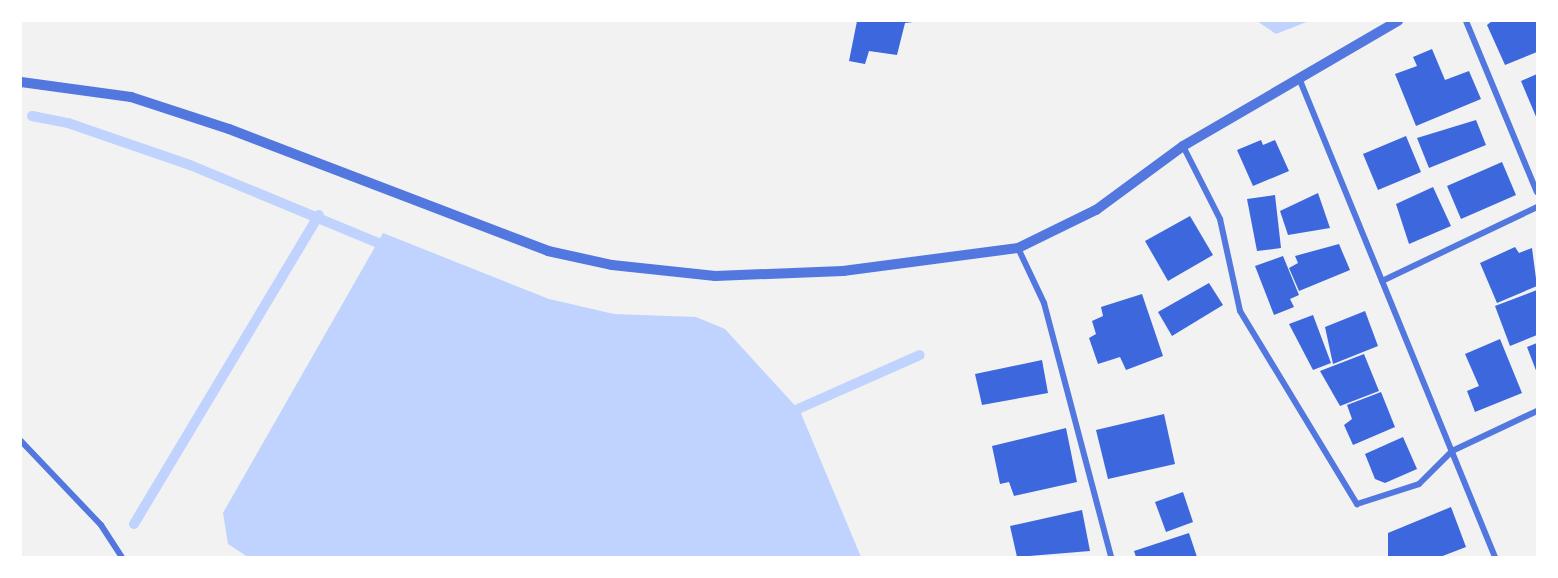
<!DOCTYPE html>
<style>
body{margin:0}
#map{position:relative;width:1558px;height:578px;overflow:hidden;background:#f2f2f2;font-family:Lato,sans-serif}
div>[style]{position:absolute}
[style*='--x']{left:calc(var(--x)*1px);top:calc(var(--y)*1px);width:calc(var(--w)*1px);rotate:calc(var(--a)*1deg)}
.water>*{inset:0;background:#bfd3fe}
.stream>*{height:10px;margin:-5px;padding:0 5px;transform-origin:5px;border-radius:5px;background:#bfd3fe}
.building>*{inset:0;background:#3d67dc}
.minor>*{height:6px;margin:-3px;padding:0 3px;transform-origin:3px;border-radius:3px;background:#5277de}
.tertiary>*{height:10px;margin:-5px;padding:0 5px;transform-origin:5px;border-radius:5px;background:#5277de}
span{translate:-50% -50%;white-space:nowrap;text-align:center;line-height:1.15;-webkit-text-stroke:5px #fff;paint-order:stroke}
.frame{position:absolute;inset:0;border:22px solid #fff;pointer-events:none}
</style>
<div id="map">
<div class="water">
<div style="clip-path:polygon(1257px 21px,1309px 21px,1276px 34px)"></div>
<div style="clip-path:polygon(383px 233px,549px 299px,614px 314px,696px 317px,725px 329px,800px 411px,861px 557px,248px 557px,228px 544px,223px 513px)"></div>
</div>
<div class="stream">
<div style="--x:32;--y:116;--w:37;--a:11"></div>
<div style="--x:68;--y:123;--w:129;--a:19"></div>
<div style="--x:190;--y:165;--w:204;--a:22.5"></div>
<div style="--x:798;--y:409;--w:133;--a:-23.9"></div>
<div style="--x:134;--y:524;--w:360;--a:-59.1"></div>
</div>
<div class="building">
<div style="clip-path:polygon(857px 21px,921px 21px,905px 23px,897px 55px,869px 51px,865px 64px,849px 61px)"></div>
<div style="clip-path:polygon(1492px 21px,1537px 21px,1537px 52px,1505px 65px,1487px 25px)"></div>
<div style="clip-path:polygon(1432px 49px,1445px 80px,1469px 71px,1481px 99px,1416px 126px,1395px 74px,1417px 66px,1413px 57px)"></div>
<div style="clip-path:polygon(1537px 74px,1537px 119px,1521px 81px)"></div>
<div style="clip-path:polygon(1476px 120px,1486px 145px,1429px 168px,1417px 138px)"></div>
<div style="clip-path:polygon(1406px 136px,1421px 172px,1378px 190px,1363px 154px)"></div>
<div style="clip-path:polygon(1261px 140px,1263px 145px,1275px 140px,1289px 171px,1253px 186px,1237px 150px)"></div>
<div style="clip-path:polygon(1502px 162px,1516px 195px,1461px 219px,1447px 186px)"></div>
<div style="clip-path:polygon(1433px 187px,1451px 226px,1409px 244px,1396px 204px)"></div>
<div style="clip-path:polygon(1318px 193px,1330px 228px,1288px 235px,1280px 211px)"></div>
<div style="clip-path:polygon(1275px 195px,1281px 248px,1257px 251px,1247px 199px)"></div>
<div style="clip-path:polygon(1190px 216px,1213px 255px,1168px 281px,1145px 241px)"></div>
<div style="clip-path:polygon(1339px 244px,1350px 270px,1299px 291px,1289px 268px,1298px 263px,1295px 256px)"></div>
<div style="clip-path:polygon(1515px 247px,1519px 253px,1532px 248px,1537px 286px,1497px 303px,1480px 263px)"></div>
<div style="clip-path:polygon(1283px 256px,1299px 295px,1290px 299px,1294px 307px,1274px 315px,1255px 266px)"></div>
<div style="clip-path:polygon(1209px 283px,1223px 305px,1172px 336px,1158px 312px)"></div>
<div style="clip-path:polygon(1537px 290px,1537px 335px,1510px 346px,1495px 306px)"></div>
<div style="clip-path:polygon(1142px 294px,1163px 356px,1126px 370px,1120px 357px,1098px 364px,1089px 338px,1096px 334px,1092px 321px,1103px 316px,1101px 307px)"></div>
<div style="clip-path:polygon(1365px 311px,1378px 346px,1333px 364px,1325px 327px)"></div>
<div style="clip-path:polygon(1313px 315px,1331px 363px,1313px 370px,1289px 324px)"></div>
<div style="clip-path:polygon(1500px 339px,1522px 393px,1475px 412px,1467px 391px,1479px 386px,1465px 354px)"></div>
<div style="clip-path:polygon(1537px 343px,1537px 373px,1527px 347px)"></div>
<div style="clip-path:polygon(1364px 354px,1379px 391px,1340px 406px,1320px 371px)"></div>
<div style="clip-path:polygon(1042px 360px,1048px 393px,982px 405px,975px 374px)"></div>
<div style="clip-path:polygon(1381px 392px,1395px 427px,1353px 445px,1344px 425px,1352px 419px,1347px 405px)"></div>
<div style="clip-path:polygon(1164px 414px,1175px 464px,1108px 479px,1096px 430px)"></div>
<div style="clip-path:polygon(1066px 428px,1077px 482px,1014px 496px,1009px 482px,1000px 484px,992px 446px)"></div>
<div style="clip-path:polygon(1403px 437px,1417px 469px,1385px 483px,1375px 479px,1365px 454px)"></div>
<div style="clip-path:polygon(1183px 492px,1193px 522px,1166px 532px,1155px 502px)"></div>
<div style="clip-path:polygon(1451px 507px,1466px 547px,1440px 557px,1388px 557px,1388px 533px)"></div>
<div style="clip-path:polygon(1082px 510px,1090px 551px,1017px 557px,1010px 526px)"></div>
<div style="clip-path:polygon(1189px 533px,1197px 557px,1136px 557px,1134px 551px)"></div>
</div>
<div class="minor">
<div style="--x:1466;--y:21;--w:185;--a:67.5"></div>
<div style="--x:1299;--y:78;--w:518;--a:67.75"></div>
<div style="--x:1183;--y:146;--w:82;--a:63.1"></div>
<div style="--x:1220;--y:219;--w:94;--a:77.7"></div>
<div style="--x:1240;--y:311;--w:226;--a:58.8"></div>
<div style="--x:1357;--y:504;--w:65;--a:-17.9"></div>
<div style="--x:1419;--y:484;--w:47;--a:-45"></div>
<div style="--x:1452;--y:451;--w:94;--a:-25.2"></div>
<div style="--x:1018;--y:248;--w:61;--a:64.7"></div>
<div style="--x:1044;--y:303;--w:263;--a:75.2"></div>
<div style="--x:1382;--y:281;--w:172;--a:-25.5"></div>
<div style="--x:21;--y:441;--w:116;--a:46.4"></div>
<div style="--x:101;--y:525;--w:38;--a:57"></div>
</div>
<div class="tertiary">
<div style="--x:21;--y:82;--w:111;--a:7.8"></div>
<div style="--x:131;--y:97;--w:103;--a:18.1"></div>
<div style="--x:229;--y:129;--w:342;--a:20.9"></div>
<div style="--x:548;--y:251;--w:66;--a:12.3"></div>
<div style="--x:612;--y:265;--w:104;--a:6.1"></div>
<div style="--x:715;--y:276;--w:128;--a:-2.2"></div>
<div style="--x:843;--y:271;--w:177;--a:-7.5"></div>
<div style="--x:1018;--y:248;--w:87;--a:-26"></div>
<div style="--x:1096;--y:210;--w:108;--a:-36.3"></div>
<div style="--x:1183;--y:146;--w:249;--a:-30.2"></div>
</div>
<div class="frame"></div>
</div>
